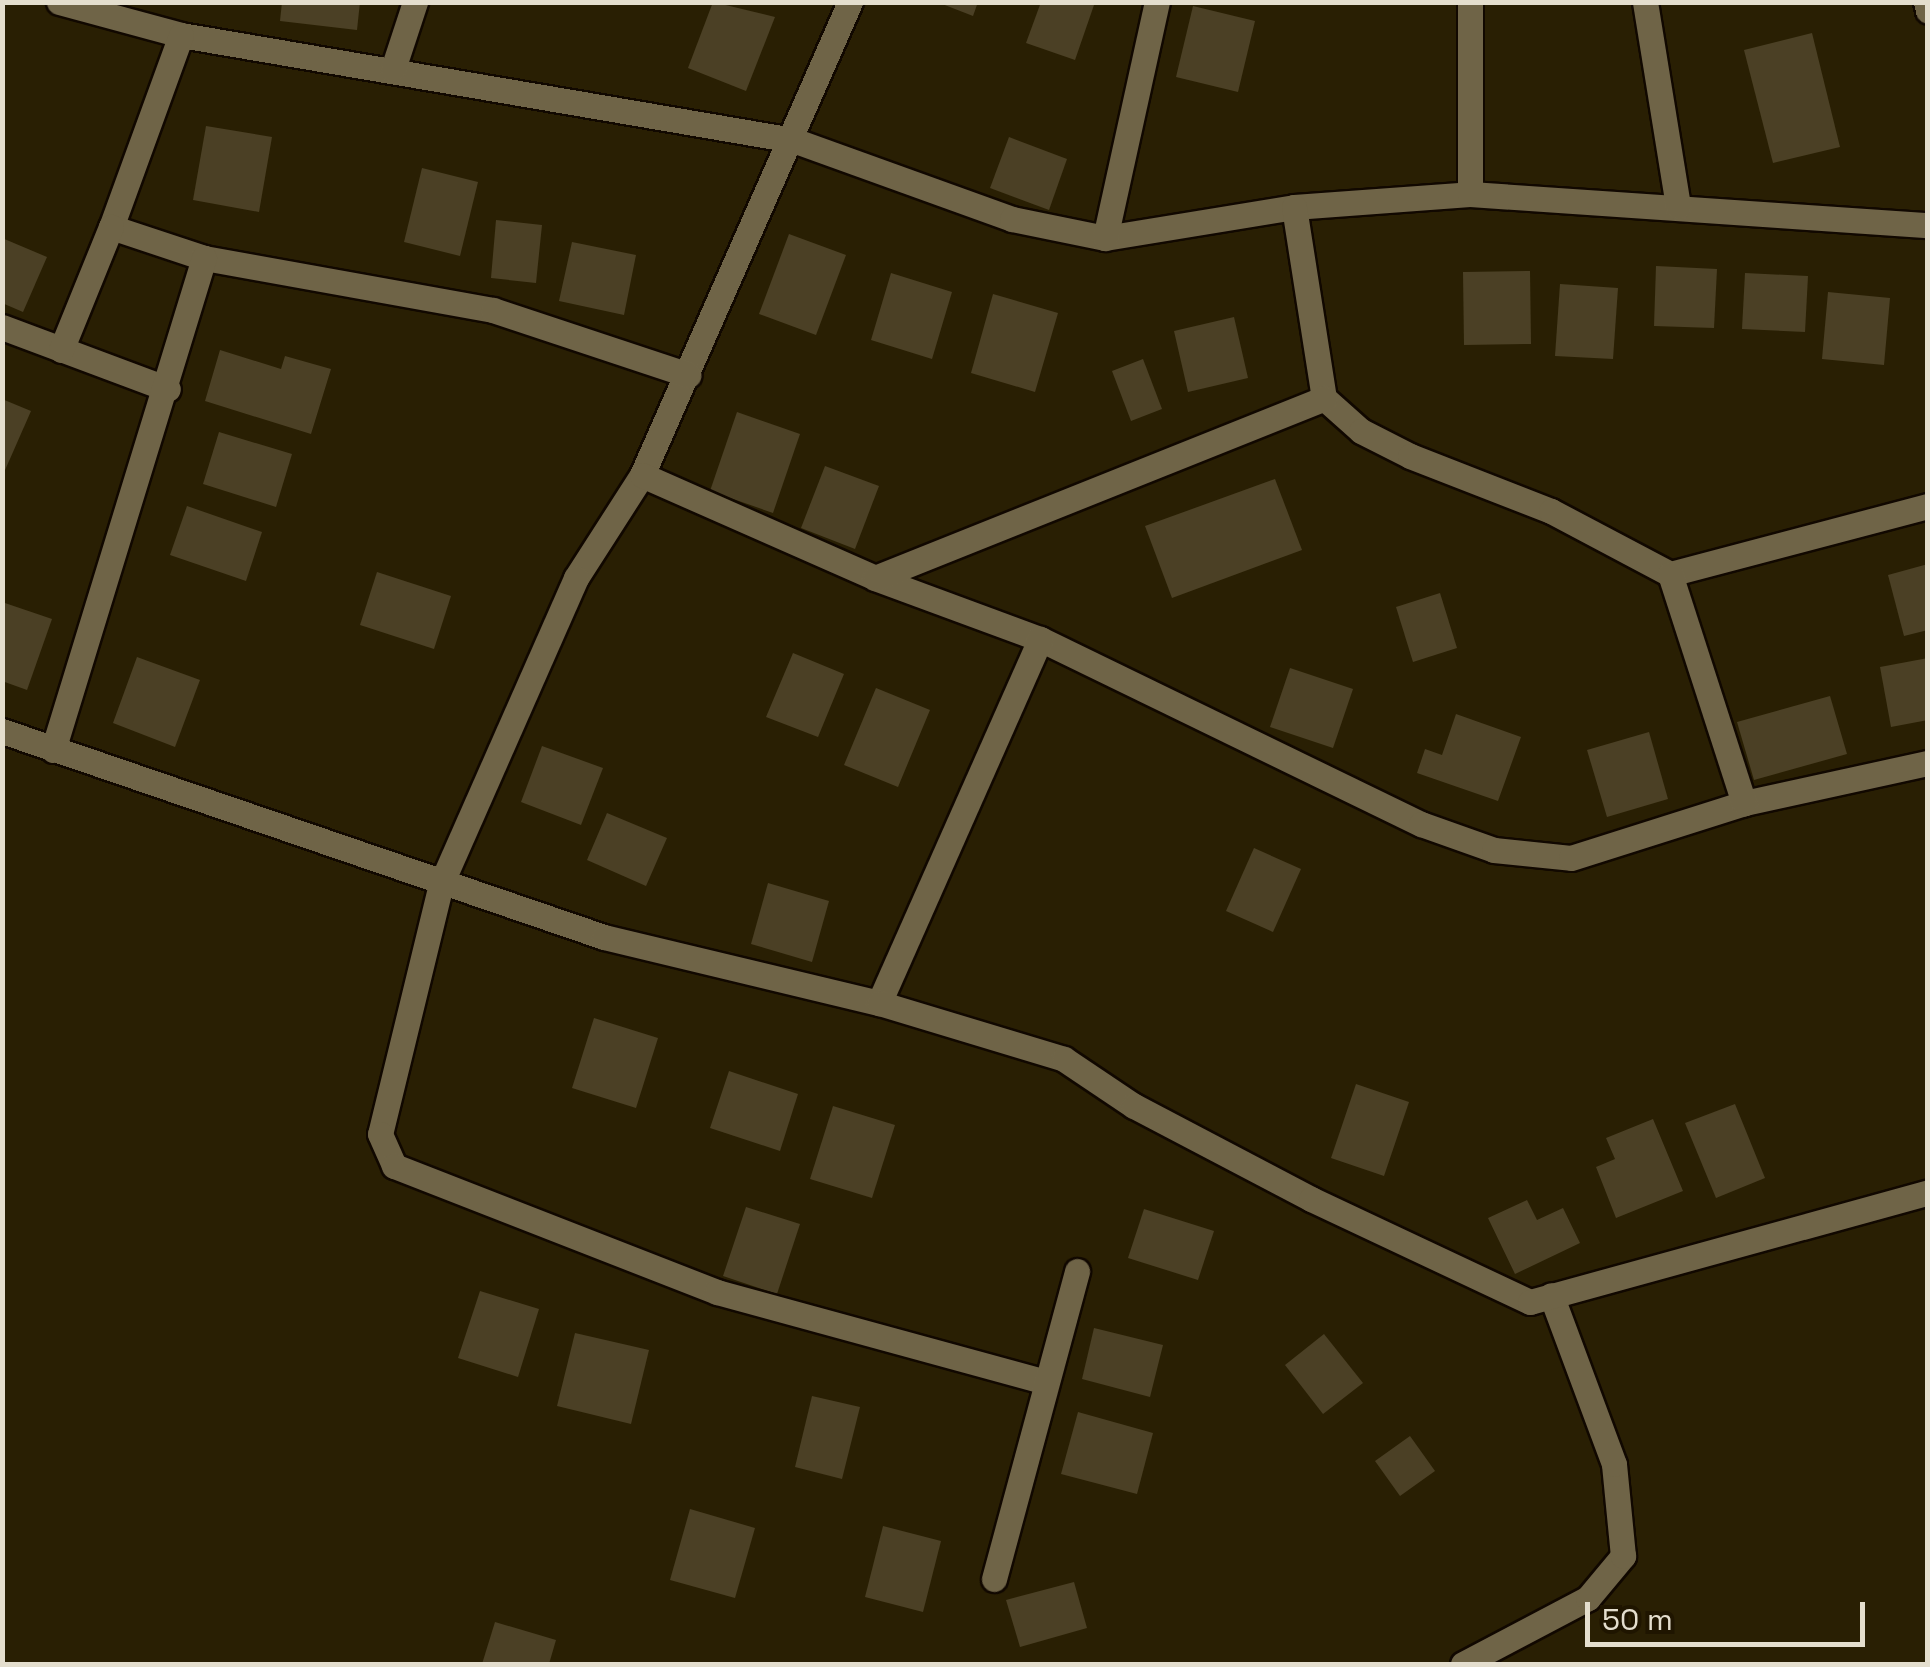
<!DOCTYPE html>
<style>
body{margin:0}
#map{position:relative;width:1930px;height:1667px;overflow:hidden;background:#291f03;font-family:"Space Grotesk",sans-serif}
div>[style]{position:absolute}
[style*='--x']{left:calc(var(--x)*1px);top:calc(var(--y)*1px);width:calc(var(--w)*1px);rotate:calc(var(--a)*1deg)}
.building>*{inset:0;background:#4b4025}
.roads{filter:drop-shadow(2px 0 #110800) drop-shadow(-2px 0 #110800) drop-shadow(0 2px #110800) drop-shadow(0 -2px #110800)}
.minor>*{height:25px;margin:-12.5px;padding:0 12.5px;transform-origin:12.5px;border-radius:12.5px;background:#6f6447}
.tertiary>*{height:25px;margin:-12.5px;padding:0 12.5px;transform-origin:12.5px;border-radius:12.5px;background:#6f6447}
span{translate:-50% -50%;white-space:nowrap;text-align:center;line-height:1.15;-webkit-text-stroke:9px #1f1500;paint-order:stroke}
.frame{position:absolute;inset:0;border:5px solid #e4dece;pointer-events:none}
.scale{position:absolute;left:1585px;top:1602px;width:280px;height:45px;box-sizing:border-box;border:5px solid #e4dece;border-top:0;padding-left:12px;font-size:30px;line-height:35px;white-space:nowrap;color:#e4dece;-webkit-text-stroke:8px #1f1500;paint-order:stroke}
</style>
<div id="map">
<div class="building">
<div style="clip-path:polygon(282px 2px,360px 2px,357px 30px,280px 21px)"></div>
<div style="clip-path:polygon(713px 2px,775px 17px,746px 91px,688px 68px)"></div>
<div style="clip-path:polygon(937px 2px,978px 2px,973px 16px)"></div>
<div style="clip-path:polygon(1041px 2px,1094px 5px,1075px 60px,1026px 43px)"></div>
<div style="clip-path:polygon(1193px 6px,1255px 21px,1238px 92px,1176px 77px)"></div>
<div style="clip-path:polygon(1812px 33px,1840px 147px,1773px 163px,1744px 50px)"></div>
<div style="clip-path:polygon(206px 126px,272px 137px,259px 212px,193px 200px)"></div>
<div style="clip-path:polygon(1009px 137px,1067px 159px,1049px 210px,990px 188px)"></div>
<div style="clip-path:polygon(422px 168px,478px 182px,460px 256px,404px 242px)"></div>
<div style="clip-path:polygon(496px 220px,542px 225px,536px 283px,491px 278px)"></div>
<div style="clip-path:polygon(789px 234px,846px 255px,816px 335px,759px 314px)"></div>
<div style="clip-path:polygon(2px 238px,47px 257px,23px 312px,2px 303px)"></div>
<div style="clip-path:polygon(572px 242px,636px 255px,624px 315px,559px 301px)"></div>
<div style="clip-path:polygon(1656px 266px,1717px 269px,1714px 328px,1654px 326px)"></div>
<div style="clip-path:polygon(1530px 271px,1531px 344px,1464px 345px,1463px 272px)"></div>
<div style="clip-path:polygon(891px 273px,952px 292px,932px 359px,871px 340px)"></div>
<div style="clip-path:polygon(1745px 273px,1808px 276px,1805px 332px,1742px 329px)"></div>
<div style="clip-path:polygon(1560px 284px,1618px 288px,1613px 359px,1555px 356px)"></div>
<div style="clip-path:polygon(1828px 292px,1890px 298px,1884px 365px,1822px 359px)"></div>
<div style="clip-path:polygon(993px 294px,1058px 313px,1035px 392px,971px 373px)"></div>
<div style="clip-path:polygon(1234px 317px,1248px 378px,1188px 392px,1174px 331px)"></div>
<div style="clip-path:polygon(220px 350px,281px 369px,285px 356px,331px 369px,311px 434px,205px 401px)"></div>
<div style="clip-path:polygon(1143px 359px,1162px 409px,1131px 421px,1112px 371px)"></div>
<div style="clip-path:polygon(2px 399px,31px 411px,2px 477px)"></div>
<div style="clip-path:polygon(737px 412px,800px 434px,773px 513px,710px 491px)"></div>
<div style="clip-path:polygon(219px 432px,292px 454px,276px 507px,203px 484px)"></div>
<div style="clip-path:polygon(825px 466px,879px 486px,855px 549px,801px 528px)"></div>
<div style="clip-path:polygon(1275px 479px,1302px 550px,1172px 598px,1145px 526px)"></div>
<div style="clip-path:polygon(187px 506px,262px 532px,246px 581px,170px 555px)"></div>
<div style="clip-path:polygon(1928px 564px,1928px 630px,1904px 636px,1888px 575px)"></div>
<div style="clip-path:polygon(377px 572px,451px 596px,434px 649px,360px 625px)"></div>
<div style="clip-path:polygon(1440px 593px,1457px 648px,1413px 662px,1396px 607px)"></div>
<div style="clip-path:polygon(2px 602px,52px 619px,27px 690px,2px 681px)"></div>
<div style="clip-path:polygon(793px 653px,844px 674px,818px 737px,766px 717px)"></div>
<div style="clip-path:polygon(137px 657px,200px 680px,175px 747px,113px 723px)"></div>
<div style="clip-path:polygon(1928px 658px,1928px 720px,1891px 727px,1880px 667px)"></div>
<div style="clip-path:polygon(1290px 668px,1353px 689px,1333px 748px,1270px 727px)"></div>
<div style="clip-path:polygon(876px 688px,930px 710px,898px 787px,844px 765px)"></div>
<div style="clip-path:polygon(1830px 696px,1847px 754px,1754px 780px,1737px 722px)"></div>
<div style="clip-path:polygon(1456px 714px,1521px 737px,1498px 801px,1417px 773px,1425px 749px,1442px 755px)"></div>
<div style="clip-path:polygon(1649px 732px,1668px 799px,1607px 817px,1587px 750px)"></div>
<div style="clip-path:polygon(542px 746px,603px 768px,581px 825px,521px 802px)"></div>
<div style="clip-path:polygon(607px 813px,667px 838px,646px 886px,587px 860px)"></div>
<div style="clip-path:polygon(1254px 848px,1301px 869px,1273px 932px,1226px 911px)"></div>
<div style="clip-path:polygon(768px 883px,829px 901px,812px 962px,751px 944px)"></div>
<div style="clip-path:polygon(594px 1018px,658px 1038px,636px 1108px,572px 1088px)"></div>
<div style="clip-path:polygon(729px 1071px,798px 1094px,780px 1151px,710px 1128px)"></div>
<div style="clip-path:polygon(1356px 1084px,1409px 1102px,1384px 1176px,1331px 1158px)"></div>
<div style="clip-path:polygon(1735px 1104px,1765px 1178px,1716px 1198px,1685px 1123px)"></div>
<div style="clip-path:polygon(833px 1106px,895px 1125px,872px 1198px,810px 1179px)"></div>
<div style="clip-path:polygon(1653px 1119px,1683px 1191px,1616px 1218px,1596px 1167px,1615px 1159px,1606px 1138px)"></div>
<div style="clip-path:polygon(1527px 1200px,1537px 1220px,1563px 1208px,1580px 1243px,1515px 1274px,1488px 1218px)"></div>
<div style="clip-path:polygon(746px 1207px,800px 1224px,777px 1294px,723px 1276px)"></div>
<div style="clip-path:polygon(1144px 1209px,1214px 1231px,1198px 1280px,1128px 1258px)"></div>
<div style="clip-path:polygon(480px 1291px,539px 1309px,518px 1377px,458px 1358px)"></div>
<div style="clip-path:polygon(1094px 1328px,1163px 1345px,1150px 1397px,1082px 1379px)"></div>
<div style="clip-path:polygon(575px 1333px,649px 1350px,631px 1424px,557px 1406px)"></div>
<div style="clip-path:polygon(1324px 1334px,1363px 1383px,1323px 1414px,1285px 1365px)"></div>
<div style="clip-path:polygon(812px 1396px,860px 1407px,842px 1479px,795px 1467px)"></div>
<div style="clip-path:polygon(1078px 1412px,1153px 1433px,1137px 1494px,1061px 1474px)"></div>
<div style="clip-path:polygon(1410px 1436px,1435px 1471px,1400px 1496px,1375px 1461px)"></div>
<div style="clip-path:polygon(690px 1509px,755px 1528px,735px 1598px,670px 1580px)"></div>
<div style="clip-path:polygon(883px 1526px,941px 1541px,923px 1612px,865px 1597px)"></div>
<div style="clip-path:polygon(1074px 1582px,1087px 1628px,1020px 1647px,1006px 1600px)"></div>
<div style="clip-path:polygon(495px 1622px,556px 1640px,549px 1664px,482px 1664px)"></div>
</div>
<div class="roads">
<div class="minor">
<div style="--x:59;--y:2;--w:126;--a:15.1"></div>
<div style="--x:181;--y:35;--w:621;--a:9.74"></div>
<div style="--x:793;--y:140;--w:233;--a:19.8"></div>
<div style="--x:1012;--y:219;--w:95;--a:11.5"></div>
<div style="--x:1105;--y:238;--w:192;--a:-9.3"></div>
<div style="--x:1294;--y:207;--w:176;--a:-4.2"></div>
<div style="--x:1470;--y:194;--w:459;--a:3.9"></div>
<div style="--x:850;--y:2;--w:517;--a:113.74"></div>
<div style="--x:642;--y:475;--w:122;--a:122.7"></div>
<div style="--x:576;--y:578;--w:334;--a:113.8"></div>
<div style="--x:441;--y:884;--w:257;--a:103.7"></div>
<div style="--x:380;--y:1134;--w:35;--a:66"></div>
<div style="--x:394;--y:1166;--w:347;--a:21.3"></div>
<div style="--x:717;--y:1292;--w:340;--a:15.3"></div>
<div style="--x:1645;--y:2;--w:207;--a:80.8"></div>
<div style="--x:181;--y:35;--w:204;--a:110"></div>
<div style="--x:111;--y:227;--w:98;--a:18.4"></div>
<div style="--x:204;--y:258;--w:294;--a:10.2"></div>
<div style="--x:493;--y:310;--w:206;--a:18.4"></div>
<div style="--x:393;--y:69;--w:71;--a:-71.8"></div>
<div style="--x:1470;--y:194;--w:192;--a:-90"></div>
<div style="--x:1294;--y:207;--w:193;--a:81.1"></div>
<div style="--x:1324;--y:398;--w:50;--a:41.7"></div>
<div style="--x:1361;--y:431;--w:55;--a:27"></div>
<div style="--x:1410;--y:456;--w:151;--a:21.3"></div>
<div style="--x:1551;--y:511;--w:135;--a:27.9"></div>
<div style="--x:1670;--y:574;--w:267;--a:-14.8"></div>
<div style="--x:1105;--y:238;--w:242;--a:-77.6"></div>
<div style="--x:2;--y:327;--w:177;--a:20.5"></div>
<div style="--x:61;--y:350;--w:133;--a:-67.9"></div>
<div style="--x:642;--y:475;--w:255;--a:23.8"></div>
<div style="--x:875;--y:578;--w:176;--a:20.3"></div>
<div style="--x:1040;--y:639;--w:424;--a:25.9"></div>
<div style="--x:1421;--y:824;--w:77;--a:19.6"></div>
<div style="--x:1494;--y:850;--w:77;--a:5.9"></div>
<div style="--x:1571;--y:858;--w:182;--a:-17.6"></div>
<div style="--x:1744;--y:803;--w:188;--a:-12.3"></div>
<div style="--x:1670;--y:574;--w:241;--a:72.1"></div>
<div style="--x:875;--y:578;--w:484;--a:-21.8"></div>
<div style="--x:53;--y:750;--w:515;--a:-72.94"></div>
<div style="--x:879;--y:1003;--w:398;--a:-66.1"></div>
<div style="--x:994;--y:1579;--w:319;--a:-74.9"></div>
<div style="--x:1463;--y:1664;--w:141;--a:-27.8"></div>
<div style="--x:1588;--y:1598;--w:55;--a:-50.2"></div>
<div style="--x:1623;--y:1556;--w:92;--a:-95.6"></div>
<div style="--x:1614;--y:1464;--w:180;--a:-110.4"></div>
</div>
<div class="tertiary">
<div style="--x:1926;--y:2;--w:9;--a:77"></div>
<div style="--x:2;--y:731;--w:636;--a:18.89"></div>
<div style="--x:604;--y:937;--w:283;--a:13.5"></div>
<div style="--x:879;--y:1003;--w:193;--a:16.8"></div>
<div style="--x:1064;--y:1059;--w:84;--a:33.9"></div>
<div style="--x:1134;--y:1106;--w:200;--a:27.7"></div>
<div style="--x:1311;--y:1199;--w:242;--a:25.2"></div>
<div style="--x:1530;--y:1302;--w:413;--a:-15.4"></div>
</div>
</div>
<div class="frame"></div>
<div class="scale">50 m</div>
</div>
